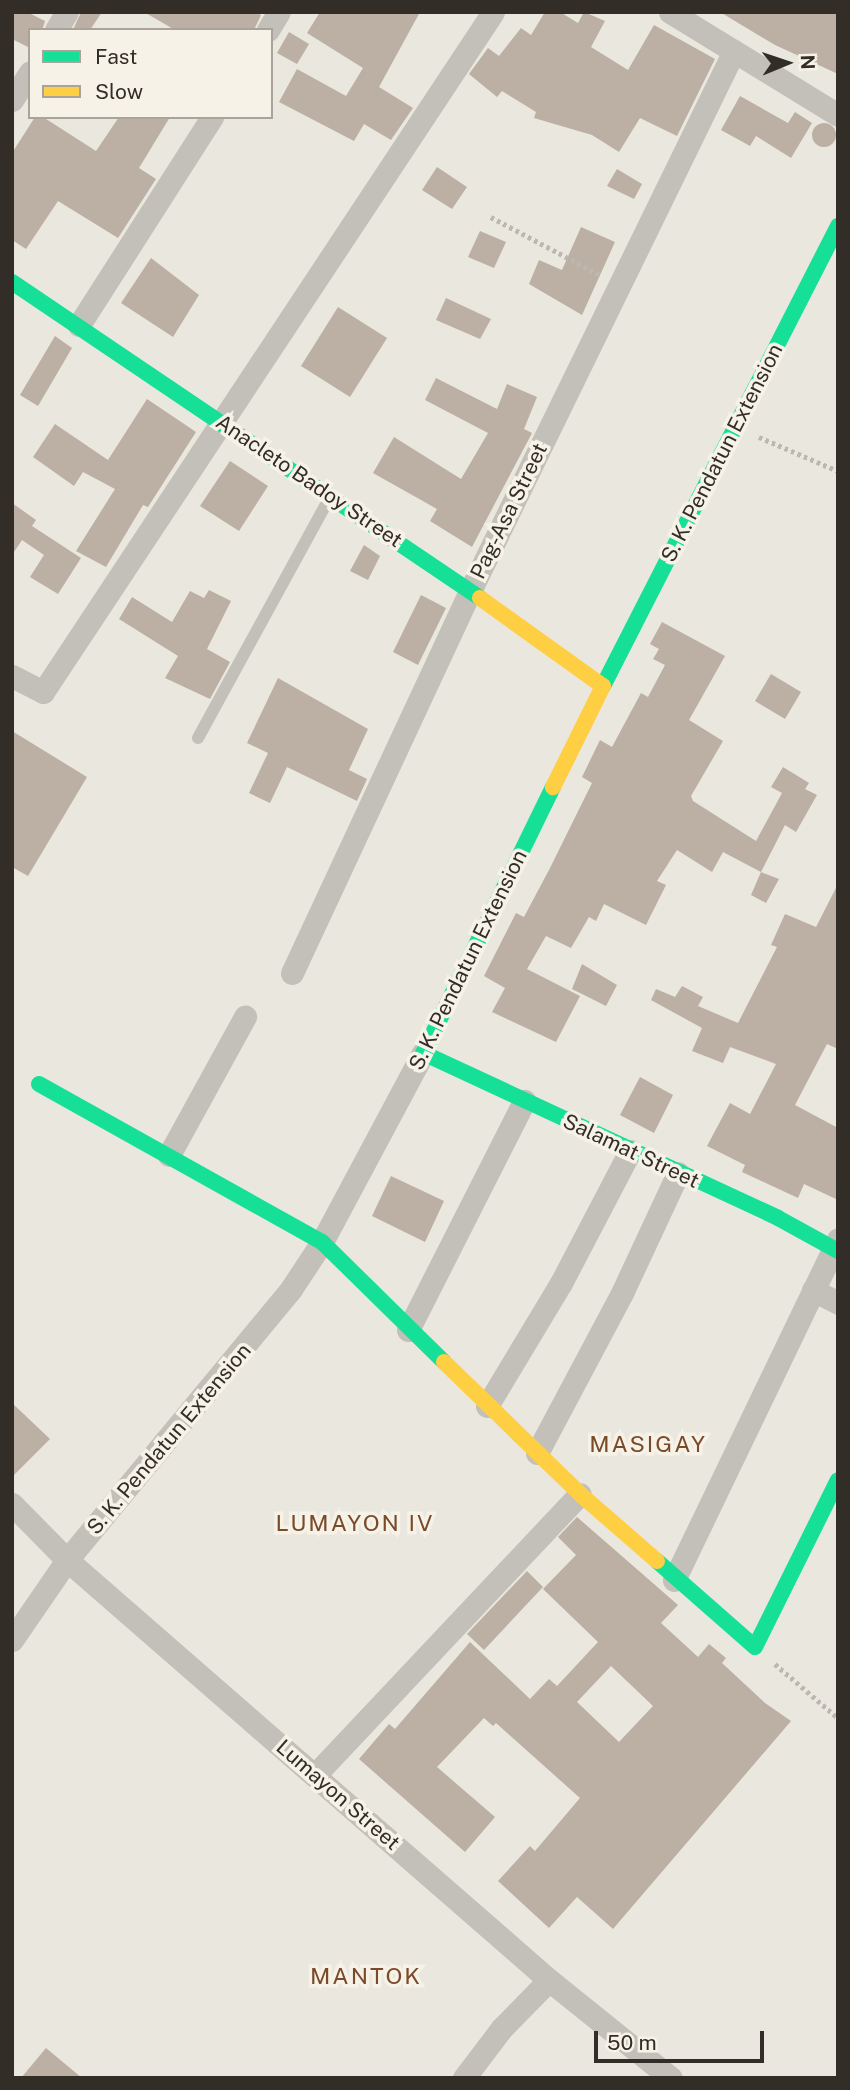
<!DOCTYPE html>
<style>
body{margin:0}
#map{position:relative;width:850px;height:2090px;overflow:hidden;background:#eae7df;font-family:"Public Sans",sans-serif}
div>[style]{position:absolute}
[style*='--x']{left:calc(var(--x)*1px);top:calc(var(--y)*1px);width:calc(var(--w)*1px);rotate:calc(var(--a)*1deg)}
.building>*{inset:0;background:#bcafa3}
.round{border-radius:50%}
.path>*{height:4.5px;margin-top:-2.25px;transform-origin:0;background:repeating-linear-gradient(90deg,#bcb8b1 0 3.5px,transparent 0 7px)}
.lane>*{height:12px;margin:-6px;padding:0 6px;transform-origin:6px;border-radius:6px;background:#c3bfb9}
.street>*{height:23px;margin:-11.5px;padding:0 11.5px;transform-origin:11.5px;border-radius:11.5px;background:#c3bfb9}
.fast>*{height:16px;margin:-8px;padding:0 8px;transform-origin:8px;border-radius:8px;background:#16e098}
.slow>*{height:16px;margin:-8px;padding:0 8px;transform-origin:8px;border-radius:8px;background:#ffcf43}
span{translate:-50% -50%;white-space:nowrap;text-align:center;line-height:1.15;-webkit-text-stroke:7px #f7f2e7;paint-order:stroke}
.street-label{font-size:21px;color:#332d28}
.neighbourhood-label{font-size:23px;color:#794b2a;letter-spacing:2px}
.frame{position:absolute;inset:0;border:14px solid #332d28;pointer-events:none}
.legend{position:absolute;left:28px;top:28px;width:245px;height:91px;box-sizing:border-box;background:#f7f2e7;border:2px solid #a9a39b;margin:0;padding:9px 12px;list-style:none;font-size:21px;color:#332d28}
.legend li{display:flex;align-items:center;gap:14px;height:35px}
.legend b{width:35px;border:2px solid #a9a39b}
.north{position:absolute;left:752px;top:28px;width:70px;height:70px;-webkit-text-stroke:5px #f7f2e7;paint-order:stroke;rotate:88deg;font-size:19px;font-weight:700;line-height:28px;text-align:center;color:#332d28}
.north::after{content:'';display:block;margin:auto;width:24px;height:32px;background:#332d28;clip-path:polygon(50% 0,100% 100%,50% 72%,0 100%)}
.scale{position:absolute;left:594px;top:2031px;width:170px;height:32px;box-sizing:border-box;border:4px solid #332d28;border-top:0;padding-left:9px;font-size:21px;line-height:24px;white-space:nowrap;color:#332d28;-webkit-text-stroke:5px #f7f2e7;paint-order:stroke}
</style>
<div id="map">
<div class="building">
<div style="clip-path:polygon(12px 12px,27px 12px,45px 21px,42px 30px,30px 30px,30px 48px,12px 39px)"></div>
<div style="clip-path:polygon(81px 12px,102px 12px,90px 30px,73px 30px)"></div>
<div style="clip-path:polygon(144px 12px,255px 12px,261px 15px,254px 30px,175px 30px)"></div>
<div style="clip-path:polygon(320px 12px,420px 12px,379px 87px,413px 108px,391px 140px,364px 124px,354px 141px,279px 102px,297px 69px,346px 96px,363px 68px,307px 33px)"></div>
<div style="clip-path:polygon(545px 12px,560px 12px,578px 23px,584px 12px,605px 21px,591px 47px,628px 70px,654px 25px,715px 59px,677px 136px,640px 118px,619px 152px,592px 135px,534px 118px,536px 112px,502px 91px,497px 97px,469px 74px,488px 48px,499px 56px,521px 28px,531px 35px)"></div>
<div style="clip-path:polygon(720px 12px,838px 12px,838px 74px,775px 45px)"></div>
<div style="clip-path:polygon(289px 32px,309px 44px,297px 64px,277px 53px)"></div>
<div style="clip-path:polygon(740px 96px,788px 123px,795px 112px,812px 123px,791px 158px,756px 136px,750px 146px,721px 130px)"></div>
<div style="clip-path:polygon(35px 117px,43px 117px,96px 151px,119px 117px,170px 117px,139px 168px,156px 179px,118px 238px,58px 201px,26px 249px,12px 240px,12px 153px)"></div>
<div class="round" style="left:812px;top:123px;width:24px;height:24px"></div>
<div style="clip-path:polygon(437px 167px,467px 187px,452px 209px,422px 190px)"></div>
<div style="clip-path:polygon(617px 169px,642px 184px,634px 199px,607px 186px)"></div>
<div style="clip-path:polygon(581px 227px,615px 242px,582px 315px,529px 284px,539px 260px,562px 270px)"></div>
<div style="clip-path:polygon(480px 231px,506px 242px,494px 268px,468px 257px)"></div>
<div style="clip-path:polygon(151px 258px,199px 295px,173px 337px,121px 303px)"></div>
<div style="clip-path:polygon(446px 298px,491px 319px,480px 339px,436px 320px)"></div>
<div style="clip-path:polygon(338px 307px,387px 338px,350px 397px,301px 366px)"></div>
<div style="clip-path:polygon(55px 336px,72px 348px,38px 406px,20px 395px)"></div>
<div style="clip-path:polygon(436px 378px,497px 409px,507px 384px,537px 397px,524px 429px,532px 433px,472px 547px,430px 521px,437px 509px,373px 473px,394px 437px,461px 479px,488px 433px,425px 400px)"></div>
<div style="clip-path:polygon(147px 399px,196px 432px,148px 507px,143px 505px,106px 567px,76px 551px,115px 489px,83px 472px,74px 486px,33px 457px,55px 424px,108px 460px)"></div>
<div style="clip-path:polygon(230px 461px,268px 486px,239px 531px,200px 506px)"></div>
<div style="clip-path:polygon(12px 503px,36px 520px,32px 526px,81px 558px,58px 594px,30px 577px,44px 555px,22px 540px,12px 555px)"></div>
<div style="clip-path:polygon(364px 545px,380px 556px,368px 580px,350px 571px)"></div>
<div style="clip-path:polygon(209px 590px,231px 601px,207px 649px,230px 662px,210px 699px,165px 678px,178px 656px,119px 619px,132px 597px,172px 622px,190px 591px,204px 598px)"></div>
<div style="clip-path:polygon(421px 595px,446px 608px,418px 665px,393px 652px)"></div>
<div style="clip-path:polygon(662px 622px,725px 656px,689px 720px,723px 741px,691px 796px,693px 801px,756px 841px,782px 793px,771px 787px,783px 767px,809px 783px,805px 789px,817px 795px,796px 832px,785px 825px,761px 872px,723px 852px,712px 872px,677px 850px,657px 881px,666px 885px,646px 925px,604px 904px,596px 921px,589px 917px,571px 948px,546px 936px,527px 969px,580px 996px,556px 1042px,492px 1012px,505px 988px,484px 976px,516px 913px,524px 917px,550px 868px,592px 783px,582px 777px,600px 740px,612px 747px,641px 693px,648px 697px,665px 665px,653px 659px,659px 649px,650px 644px)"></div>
<div style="clip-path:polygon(771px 674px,801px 692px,785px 719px,755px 701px)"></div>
<div style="clip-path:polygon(278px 678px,368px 729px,349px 770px,367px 779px,357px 801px,287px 767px,270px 803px,249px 793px,268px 753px,247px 743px)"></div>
<div style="clip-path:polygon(12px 731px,87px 777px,28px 876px,12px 867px)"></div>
<div style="clip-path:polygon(761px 872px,779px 879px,766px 903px,751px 895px)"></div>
<div style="clip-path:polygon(838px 884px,838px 1049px,827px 1044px,795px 1105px,838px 1128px,838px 1200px,804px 1184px,798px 1198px,742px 1172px,745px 1165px,707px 1146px,730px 1103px,750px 1114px,776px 1064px,730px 1047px,723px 1063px,692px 1051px,702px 1028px,651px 1000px,656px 989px,675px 997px,682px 986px,703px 997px,698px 1006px,738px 1023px,777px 947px,771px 945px,785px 914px,816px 927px)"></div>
<div style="clip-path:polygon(582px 964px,617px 985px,606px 1006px,572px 989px)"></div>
<div style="clip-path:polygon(640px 1077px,673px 1095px,654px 1133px,620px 1115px)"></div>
<div style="clip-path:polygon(391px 1176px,444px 1201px,425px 1242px,372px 1216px)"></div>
<div style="clip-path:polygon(12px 1403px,50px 1439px,12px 1477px)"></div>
<div style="clip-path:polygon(evenodd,577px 1517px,678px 1605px,661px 1623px,698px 1657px,709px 1644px,726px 1658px,722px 1663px,765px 1703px,791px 1721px,613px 1929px,577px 1897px,549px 1928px,498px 1881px,530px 1846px,535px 1851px,580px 1798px,496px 1723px,493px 1726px,484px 1718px,437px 1767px,495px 1817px,465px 1852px,359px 1759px,389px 1724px,395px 1729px,470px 1642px,530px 1699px,549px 1679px,557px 1686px,598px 1642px,543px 1589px,576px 1555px,558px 1537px,577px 1517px,611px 1666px,653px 1706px,619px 1742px,577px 1702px,611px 1666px)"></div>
<div style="clip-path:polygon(527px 1571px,543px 1587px,484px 1650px,467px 1634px)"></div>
<div style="clip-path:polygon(46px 2048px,82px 2078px,21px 2078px)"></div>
</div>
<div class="path">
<div style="--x:491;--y:217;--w:123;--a:28"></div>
<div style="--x:759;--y:437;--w:86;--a:23.3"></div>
<div style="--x:775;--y:1664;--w:83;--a:40.6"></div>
</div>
<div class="lane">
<div style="--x:198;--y:738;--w:273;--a:-61.3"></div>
</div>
<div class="street">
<div style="--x:670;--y:12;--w:197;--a:31.5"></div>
<div style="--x:56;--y:30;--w:21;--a:-59"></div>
<div style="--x:268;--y:30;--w:21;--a:-59"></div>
<div style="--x:12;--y:100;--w:33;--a:-57"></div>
<div style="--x:79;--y:325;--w:247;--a:-57.4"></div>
<div style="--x:12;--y:676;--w:35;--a:27"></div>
<div style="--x:43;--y:692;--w:815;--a:-56.5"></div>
<div style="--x:292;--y:973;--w:421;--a:-65"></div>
<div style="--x:470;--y:591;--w:601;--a:-63.95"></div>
<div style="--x:169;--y:1155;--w:158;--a:-61.2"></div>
<div style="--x:813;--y:1290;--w:28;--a:27"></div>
<div style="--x:408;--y:1330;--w:257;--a:-63.1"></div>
<div style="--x:487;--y:1406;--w:144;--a:-59"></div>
<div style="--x:561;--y:1283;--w:149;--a:-62.4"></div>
<div style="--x:537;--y:1453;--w:183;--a:-62"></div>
<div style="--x:623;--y:1291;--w:130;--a:-65"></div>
<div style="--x:12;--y:1504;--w:78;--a:45.5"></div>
<div style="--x:67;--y:1560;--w:639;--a:41.07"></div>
<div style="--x:549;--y:1980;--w:156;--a:38.8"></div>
<div style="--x:674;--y:1580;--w:378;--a:-64.3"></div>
<div style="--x:12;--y:1640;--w:97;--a:-55.5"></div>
<div style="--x:67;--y:1560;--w:352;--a:-50.4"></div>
<div style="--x:291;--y:1289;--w:56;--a:-56.6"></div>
<div style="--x:322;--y:1242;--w:214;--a:-61.9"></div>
<div style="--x:315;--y:1775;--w:386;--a:-46.7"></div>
<div style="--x:464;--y:2078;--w:63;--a:-52.8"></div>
<div style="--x:502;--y:2028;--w:67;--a:-45.6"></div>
</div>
<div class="fast">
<div style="--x:12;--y:282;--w:565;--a:34.03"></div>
<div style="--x:603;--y:686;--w:517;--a:-62.94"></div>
<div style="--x:553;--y:787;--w:296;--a:116"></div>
<div style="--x:423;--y:1053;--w:391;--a:24.9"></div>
<div style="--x:778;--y:1218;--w:68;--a:28.8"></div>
<div style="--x:39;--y:1084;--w:324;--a:29.2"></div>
<div style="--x:322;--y:1242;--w:171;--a:44.5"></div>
<div style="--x:657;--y:1561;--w:130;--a:41.3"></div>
<div style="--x:755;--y:1647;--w:186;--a:-63.6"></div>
</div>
<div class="slow">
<div style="--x:480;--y:598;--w:151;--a:35.6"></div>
<div style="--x:603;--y:686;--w:113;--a:116.3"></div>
<div style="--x:444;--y:1362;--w:190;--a:44.1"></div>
<div style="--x:580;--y:1494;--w:102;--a:41"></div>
</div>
<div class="street-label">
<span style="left:722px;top:453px;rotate:-63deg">S. K. Pendatun Extension</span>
<span style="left:309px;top:481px;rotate:34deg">Anacleto Badoy Street</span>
<span style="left:509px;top:511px;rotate:-64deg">Pag-Asa Street</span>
<span style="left:468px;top:960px;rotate:-64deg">S. K. Pendatun Extension</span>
<span style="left:631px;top:1151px;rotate:25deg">Salamat Street</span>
<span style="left:169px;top:1439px;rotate:-50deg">S. K. Pendatun Extension</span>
<span style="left:338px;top:1795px;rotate:41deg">Lumayon Street</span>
</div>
<div class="neighbourhood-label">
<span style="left:648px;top:1444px">MASIGAY</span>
<span style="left:355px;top:1523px">LUMAYON IV</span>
<span style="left:366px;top:1976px">MANTOK</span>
</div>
<div class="frame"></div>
<ul class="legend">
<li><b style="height:9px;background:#16e098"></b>Fast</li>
<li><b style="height:9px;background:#ffcf43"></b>Slow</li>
</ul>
<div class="north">N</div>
<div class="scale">50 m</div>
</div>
